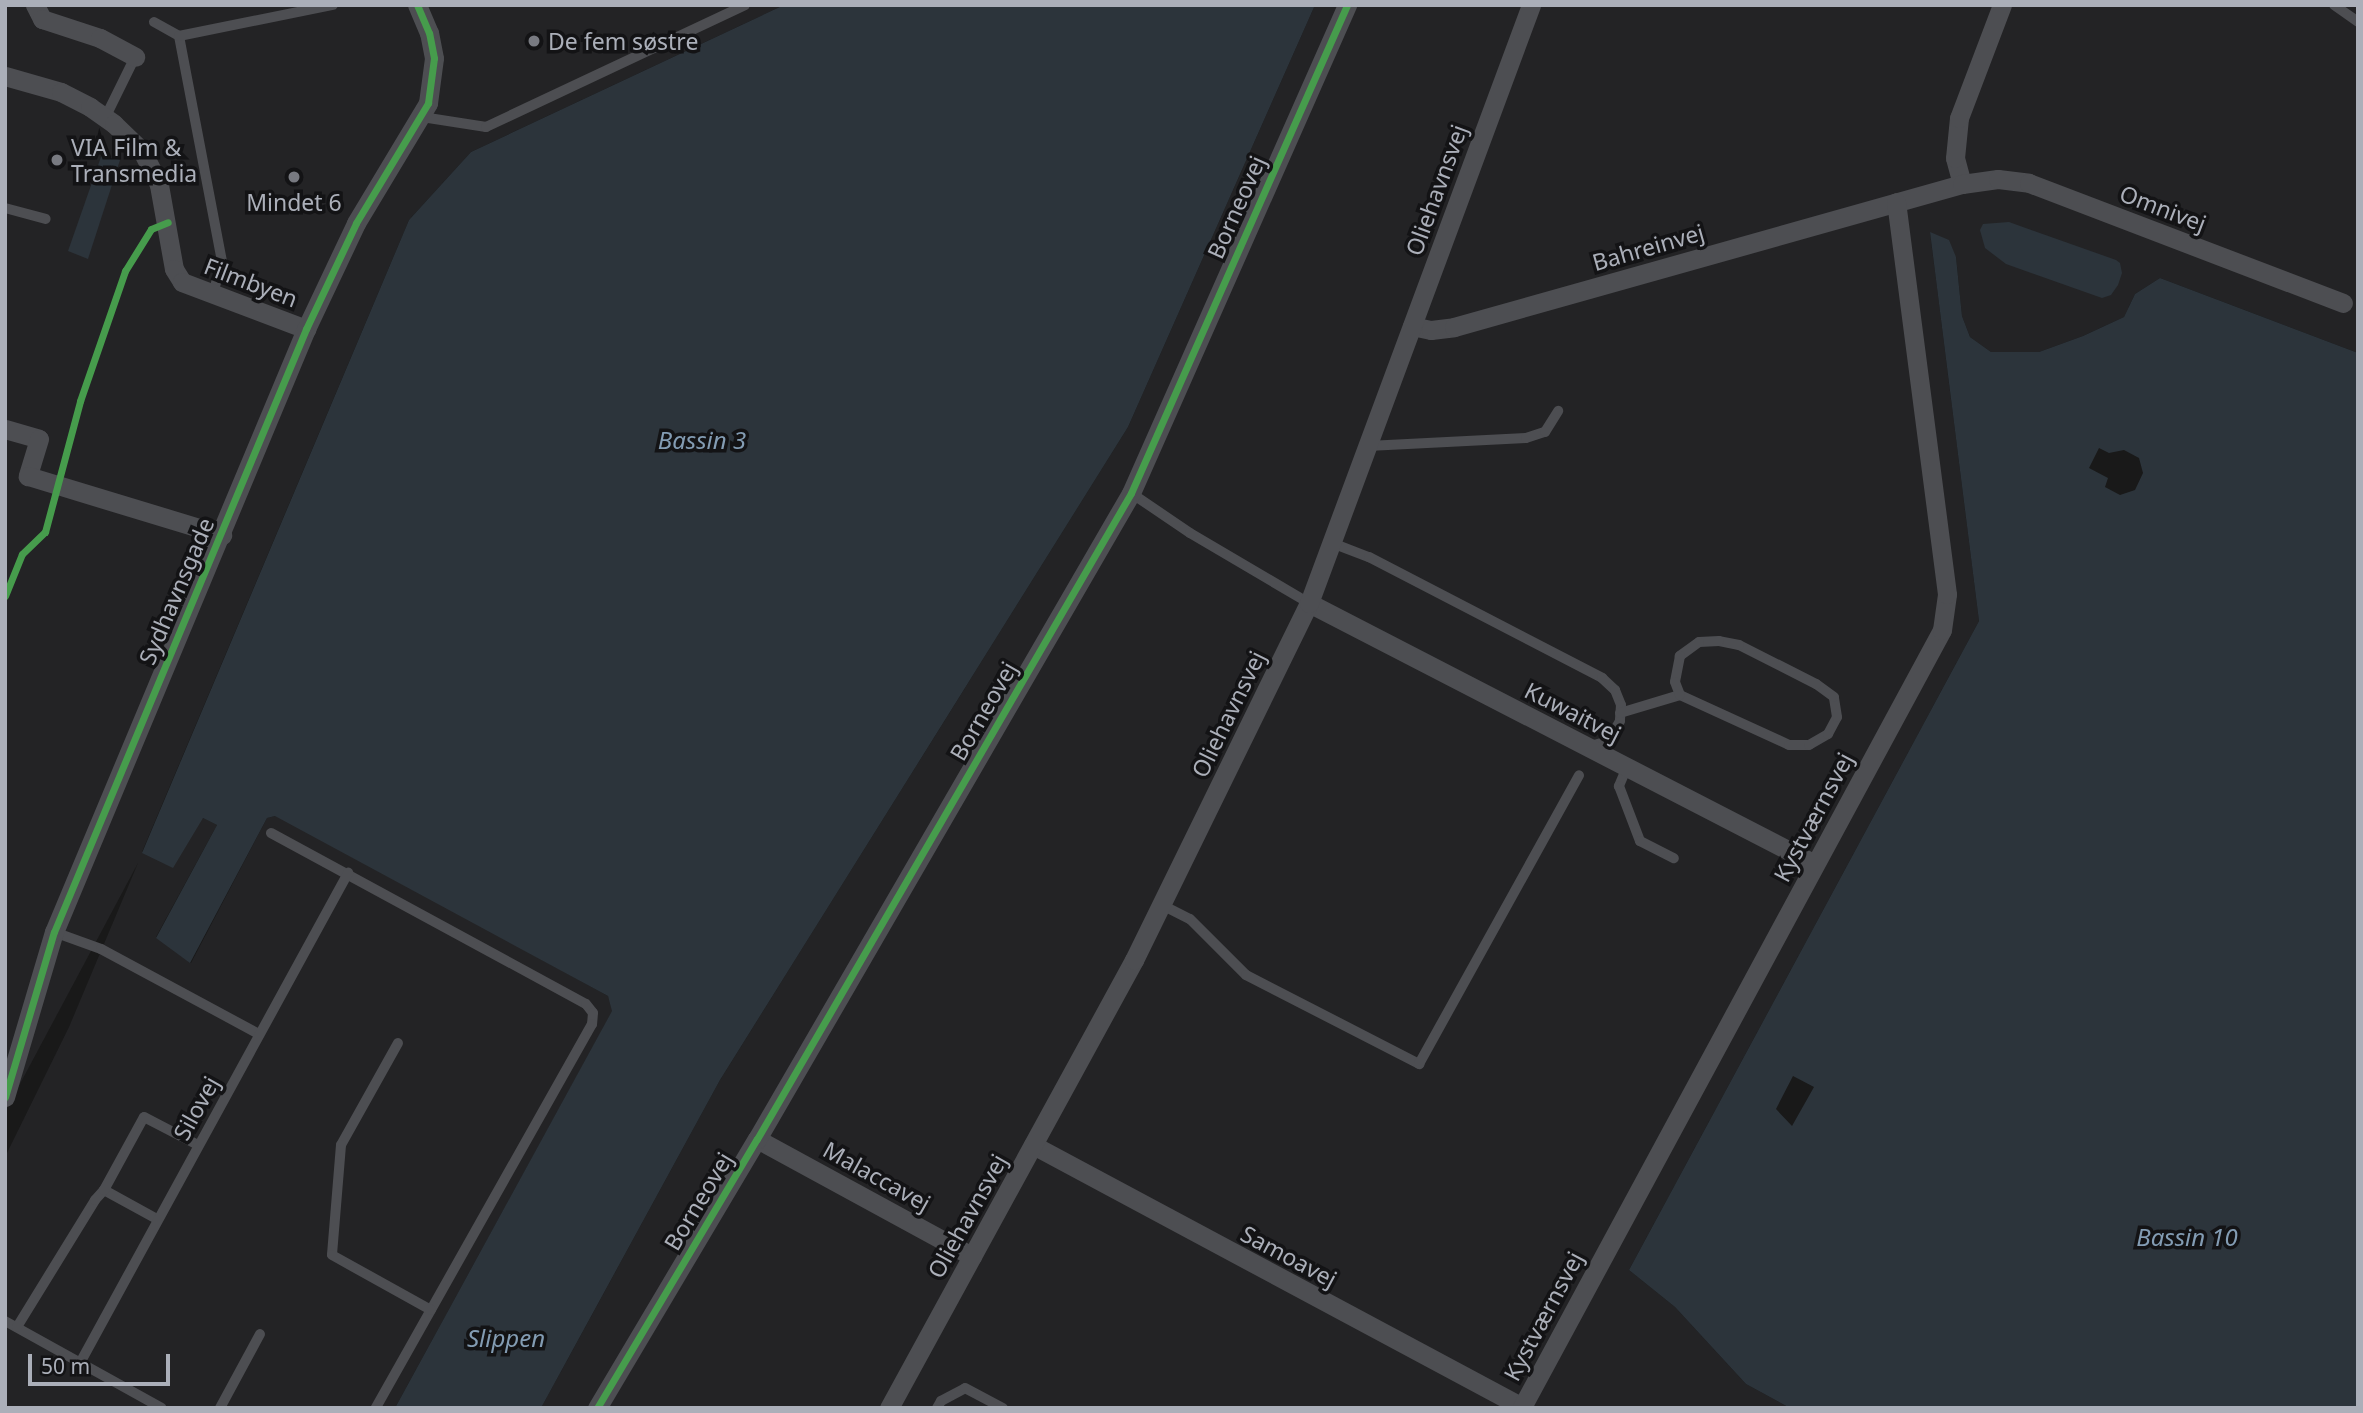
<!DOCTYPE html>
<meta charset="utf-8">
<style>
body{margin:0}
#map{position:relative;width:2363px;height:1413px;overflow:hidden;background:#191919;font-family:"Noto Sans",sans-serif}
div>[style]{position:absolute}
[style*='--x']{left:calc(var(--x)*1px);top:calc(var(--y)*1px);width:calc(var(--w)*1px);rotate:calc(var(--a)*1deg)}
.built>*{inset:0;background:#232325}
.water>*{inset:0;background:#2c343b}
.lane>*{height:10px;margin:-5px;padding:0 5px;transform-origin:5px;border-radius:5px;background:#4d4e52}
.street>*{height:19px;margin:-9.5px;padding:0 9.5px;transform-origin:9.5px;border-radius:9.5px;background:#4d4e52}
.cycleway>*{height:7px;margin:-3.5px;padding:0 3.5px;transform-origin:3.5px;border-radius:3.5px;background:#469c4c}
.dots>*{width:19px;height:19px;translate:-50% -50%;box-sizing:border-box;border:4px solid #131315;border-radius:50%}
span{translate:-50% -50%;white-space:nowrap;text-align:center;line-height:1.15;-webkit-text-stroke:7px #131315;paint-order:stroke}
.poi-label{font-size:23px;color:#abafb9}
.left{translate:0 -50%;text-align:left}
.street-label{font-size:23px;color:#abafb9}
.water-label{font-size:24px;color:#839cb3;font-style:italic}
.frame{position:absolute;inset:0;border:7px solid #abafb9;pointer-events:none}
.scale{position:absolute;left:28px;top:1354px;width:142px;height:32px;box-sizing:border-box;border:4px solid #abafb9;border-top:0;padding-left:9px;font-size:21px;line-height:24px;white-space:nowrap;color:#abafb9;-webkit-text-stroke:5px #131315;paint-order:stroke}
</style>
<div id="map">
<div class="built">
<div style="clip-path:polygon(5px 5px,784px 5px,471px 152px,409px 220px,142px 852px,203px 818px,217px 825px,156px 937px,191px 963px,267px 818px,279px 815px,608px 996px,613px 1010px,395px 1408px,5px 1408px,5px 1157px,69px 1027px,138px 863px,5px 1112px)"></div>
<div style="clip-path:polygon(1315px 5px,2358px 5px,2358px 353px,2160px 278px,2135px 294px,2124px 317px,2083px 336px,2039px 352px,1991px 352px,1970px 337px,1962px 316px,1956px 257px,1930px 232px,1979px 621px,1629px 1270px,1675px 1307px,1746px 1384px,1790px 1408px,541px 1408px,720px 1080px,1128px 427px)"></div>
</div>
<div class="water">
<div style="clip-path:polygon(784px 5px,1315px 5px,1128px 427px,720px 1080px,541px 1408px,395px 1408px,612px 1011px,608px 996px,275px 816px,267px 818px,190px 963px,156px 938px,217px 825px,203px 818px,173px 868px,142px 853px,409px 220px,471px 152px)"></div>
<div style="clip-path:polygon(102px 154px,120px 160px,88px 259px,68px 251px)"></div>
<div style="clip-path:polygon(2009px 222px,2116px 260px,2120px 263px,2122px 273px,2118px 285px,2111px 295px,2102px 298px,2006px 264px,1985px 248px,1980px 230px,1983px 224px)"></div>
<div style="clip-path:polygon(evenodd,1930px 232px,1949px 240px,1956px 257px,1962px 316px,1970px 337px,1991px 352px,2039px 352px,2083px 336px,2124px 317px,2135px 294px,2160px 278px,2358px 353px,2358px 1408px,1790px 1408px,1746px 1384px,1675px 1307px,1629px 1270px,1979px 621px,1930px 232px,2099px 448px,2109px 453px,2124px 450px,2139px 458px,2143px 473px,2135px 490px,2120px 495px,2105px 487px,2108px 478px,2089px 468px,2099px 448px,1930px 232px,1793px 1076px,1814px 1087px,1792px 1126px,1776px 1109px,1793px 1076px)"></div>
</div>
<div class="lane">
<div style="--x:2334;--y:5;--w:29;--a:35"></div>
<div style="--x:154;--y:22;--w:29;--a:29"></div>
<div style="--x:179;--y:36;--w:230;--a:79.2"></div>
<div style="--x:222;--y:262;--w:33;--a:106"></div>
<div style="--x:179;--y:36;--w:157;--a:-11.4"></div>
<div style="--x:422;--y:117;--w:65;--a:8.9"></div>
<div style="--x:486;--y:127;--w:286;--a:-25.2"></div>
<div style="--x:105;--y:118;--w:68;--a:-63.8"></div>
<div style="--x:5;--y:208;--w:42;--a:15"></div>
<div style="--x:1368;--y:446;--w:158;--a:-2.9"></div>
<div style="--x:1526;--y:438;--w:20;--a:-18"></div>
<div style="--x:1545;--y:432;--w:25;--a:-58"></div>
<div style="--x:1131;--y:493;--w:71;--a:34.1"></div>
<div style="--x:1190;--y:533;--w:138;--a:30.5"></div>
<div style="--x:1332;--y:543;--w:40;--a:21"></div>
<div style="--x:1369;--y:557;--w:263;--a:27.4"></div>
<div style="--x:1602;--y:678;--w:18;--a:43"></div>
<div style="--x:1615;--y:690;--w:16;--a:68"></div>
<div style="--x:1621;--y:705;--w:16;--a:94"></div>
<div style="--x:1620;--y:721;--w:23;--a:121"></div>
<div style="--x:1608;--y:741;--w:19;--a:164"></div>
<div style="--x:1620;--y:713;--w:63;--a:-16.7"></div>
<div style="--x:1680;--y:695;--w:120;--a:24.6"></div>
<div style="--x:1789;--y:745;--w:20;--a:0"></div>
<div style="--x:1809;--y:745;--w:22;--a:-30"></div>
<div style="--x:1828;--y:734;--w:19;--a:-62"></div>
<div style="--x:1837;--y:717;--w:20;--a:-99"></div>
<div style="--x:1834;--y:697;--w:22;--a:-144"></div>
<div style="--x:1816;--y:684;--w:86;--a:-153.1"></div>
<div style="--x:1739;--y:645;--w:20;--a:-169"></div>
<div style="--x:1719;--y:641;--w:20;--a:177"></div>
<div style="--x:1699;--y:642;--w:24;--a:144"></div>
<div style="--x:1680;--y:656;--w:26;--a:101"></div>
<div style="--x:1675;--y:682;--w:14;--a:69"></div>
<div style="--x:1627;--y:767;--w:21;--a:113"></div>
<div style="--x:1619;--y:786;--w:59;--a:69.1"></div>
<div style="--x:1640;--y:841;--w:38;--a:27"></div>
<div style="--x:271;--y:833;--w:358;--a:28.5"></div>
<div style="--x:586;--y:1004;--w:11;--a:52"></div>
<div style="--x:593;--y:1013;--w:11;--a:95"></div>
<div style="--x:592;--y:1024;--w:441;--a:119.4"></div>
<div style="--x:1162;--y:905;--w:31;--a:27"></div>
<div style="--x:1190;--y:919;--w:79;--a:45"></div>
<div style="--x:1246;--y:975;--w:195;--a:27.2"></div>
<div style="--x:1419;--y:1064;--w:330;--a:-61"></div>
<div style="--x:54;--y:932;--w:50;--a:19.9"></div>
<div style="--x:101;--y:949;--w:179;--a:28.3"></div>
<div style="--x:398;--y:1043;--w:117;--a:119.2"></div>
<div style="--x:341;--y:1145;--w:110;--a:94.7"></div>
<div style="--x:332;--y:1255;--w:113;--a:29.1"></div>
<div style="--x:104;--y:1190;--w:60;--a:28.7"></div>
<div style="--x:5;--y:1321;--w:179;--a:29"></div>
<div style="--x:17;--y:1327;--w:149;--a:-58.4"></div>
<div style="--x:95;--y:1200;--w:13;--a:-48"></div>
<div style="--x:104;--y:1190;--w:83;--a:-61.3"></div>
<div style="--x:144;--y:1117;--w:61;--a:27.4"></div>
<div style="--x:80;--y:1363;--w:559;--a:-61.32"></div>
<div style="--x:220;--y:1408;--w:84;--a:-61.6"></div>
<div style="--x:937;--y:1408;--w:8;--a:-60"></div>
<div style="--x:941;--y:1401;--w:27;--a:-28"></div>
<div style="--x:965;--y:1388;--w:43;--a:27.8"></div>
</div>
<div class="street">
<div style="--x:35;--y:5;--w:16;--a:63"></div>
<div style="--x:42;--y:19;--w:61;--a:18.1"></div>
<div style="--x:100;--y:38;--w:40;--a:28"></div>
<div style="--x:5;--y:76;--w:58;--a:15.9"></div>
<div style="--x:61;--y:92;--w:33;--a:27"></div>
<div style="--x:90;--y:107;--w:29;--a:35"></div>
<div style="--x:114;--y:124;--w:39;--a:44"></div>
<div style="--x:142;--y:151;--w:38;--a:63"></div>
<div style="--x:159;--y:185;--w:85;--a:79.9"></div>
<div style="--x:174;--y:269;--w:15;--a:58"></div>
<div style="--x:182;--y:282;--w:133;--a:20.8"></div>
<div style="--x:1962;--y:184;--w:27;--a:-105"></div>
<div style="--x:1955;--y:158;--w:40;--a:-84.3"></div>
<div style="--x:1959;--y:118;--w:121;--a:-69.2"></div>
<div style="--x:1412;--y:326;--w:19;--a:12"></div>
<div style="--x:1431;--y:330;--w:23;--a:-7"></div>
<div style="--x:1454;--y:327;--w:528;--a:-15.72"></div>
<div style="--x:1962;--y:184;--w:36;--a:-8"></div>
<div style="--x:1998;--y:179;--w:31;--a:7"></div>
<div style="--x:2029;--y:183;--w:336;--a:20.9"></div>
<div style="--x:5;--y:429;--w:35;--a:16"></div>
<div style="--x:39;--y:439;--w:39;--a:107"></div>
<div style="--x:28;--y:476;--w:203;--a:16.9"></div>
<div style="--x:1309;--y:603;--w:569;--a:27.29"></div>
<div style="--x:5;--y:1097;--w:172;--a:-73.5"></div>
<div style="--x:54;--y:932;--w:654;--a:-67.32"></div>
<div style="--x:306;--y:329;--w:117;--a:-64.7"></div>
<div style="--x:356;--y:223;--w:140;--a:-59"></div>
<div style="--x:428;--y:103;--w:45;--a:-82.4"></div>
<div style="--x:434;--y:58;--w:25;--a:-101"></div>
<div style="--x:429;--y:33;--w:30;--a:-113"></div>
<div style="--x:757;--y:1139;--w:245;--a:28.6"></div>
<div style="--x:1033;--y:1145;--w:557;--a:28.18"></div>
<div style="--x:1522;--y:1407;--w:883;--a:-61.61"></div>
<div style="--x:1942;--y:630;--w:36;--a:-82"></div>
<div style="--x:1947;--y:594;--w:395;--a:-97.4"></div>
<div style="--x:597;--y:1408;--w:313;--a:-59.3"></div>
<div style="--x:757;--y:1139;--w:746;--a:-59.93"></div>
<div style="--x:1131;--y:493;--w:534;--a:-66.12"></div>
<div style="--x:889;--y:1408;--w:511;--a:-61.33"></div>
<div style="--x:1134;--y:960;--w:398;--a:-63.9"></div>
<div style="--x:1309;--y:603;--w:638;--a:-69.63"></div>
</div>
<div class="cycleway">
<div style="--x:5;--y:596;--w:45;--a:-68"></div>
<div style="--x:22;--y:554;--w:32;--a:-44"></div>
<div style="--x:45;--y:532;--w:136;--a:-75"></div>
<div style="--x:80;--y:401;--w:138;--a:-70.9"></div>
<div style="--x:125;--y:271;--w:49;--a:-58.2"></div>
<div style="--x:151;--y:229;--w:18;--a:-22"></div>
<div style="--x:5;--y:1097;--w:172;--a:-73.5"></div>
<div style="--x:54;--y:932;--w:654;--a:-67.32"></div>
<div style="--x:306;--y:329;--w:117;--a:-64.7"></div>
<div style="--x:356;--y:223;--w:140;--a:-59"></div>
<div style="--x:428;--y:103;--w:45;--a:-82.4"></div>
<div style="--x:434;--y:58;--w:25;--a:-101"></div>
<div style="--x:429;--y:33;--w:30;--a:-113"></div>
<div style="--x:597;--y:1408;--w:313;--a:-59.3"></div>
<div style="--x:757;--y:1139;--w:746;--a:-59.93"></div>
<div style="--x:1131;--y:493;--w:534;--a:-66.12"></div>
</div>
<div class="dots">
<div style="left:534px;top:41px;background:#787a81"></div>
<div style="left:57px;top:160px;background:#787a81"></div>
<div style="left:294px;top:177px;background:#787a81"></div>
</div>
<div class="poi-label">
<span class="left" style="left:548px;top:41px">De fem søstre</span>
<span class="left" style="left:71px;top:160px">VIA Film &amp;<br>Transmedia</span>
<span style="left:294px;top:202px">Mindet 6</span>
</div>
<div class="street-label">
<span style="left:1436px;top:190px;rotate:-70deg">Oliehavnsvej</span>
<span style="left:1236px;top:207px;rotate:-66deg">Borneovej</span>
<span style="left:2163px;top:208px;rotate:21deg">Omnivej</span>
<span style="left:1648px;top:247px;rotate:-16deg">Bahreinvej</span>
<span style="left:251px;top:282px;rotate:21deg">Filmbyen</span>
<span style="left:176px;top:591px;rotate:-67deg">Sydhavnsgade</span>
<span style="left:983px;top:711px;rotate:-60deg">Borneovej</span>
<span style="left:1573px;top:712px;rotate:27deg">Kuwaitvej</span>
<span style="left:1228px;top:714px;rotate:-64deg">Oliehavnsvej</span>
<span style="left:1813px;top:817px;rotate:-62deg">Kystværnsvej</span>
<span style="left:196px;top:1108px;rotate:-61deg">Silovej</span>
<span style="left:877px;top:1176px;rotate:29deg">Malaccavej</span>
<span style="left:698px;top:1201px;rotate:-59deg">Borneovej</span>
<span style="left:967px;top:1216px;rotate:-61deg">Oliehavnsvej</span>
<span style="left:1289px;top:1256px;rotate:28deg">Samoavej</span>
<span style="left:1543px;top:1316px;rotate:-62deg">Kystværnsvej</span>
</div>
<div class="water-label">
<span style="left:702px;top:440px">Bassin 3</span>
<span style="left:2187px;top:1237px">Bassin 10</span>
<span style="left:506px;top:1338px">Slippen</span>
</div>
<div class="frame"></div>
<div class="scale">50 m</div>
</div>
